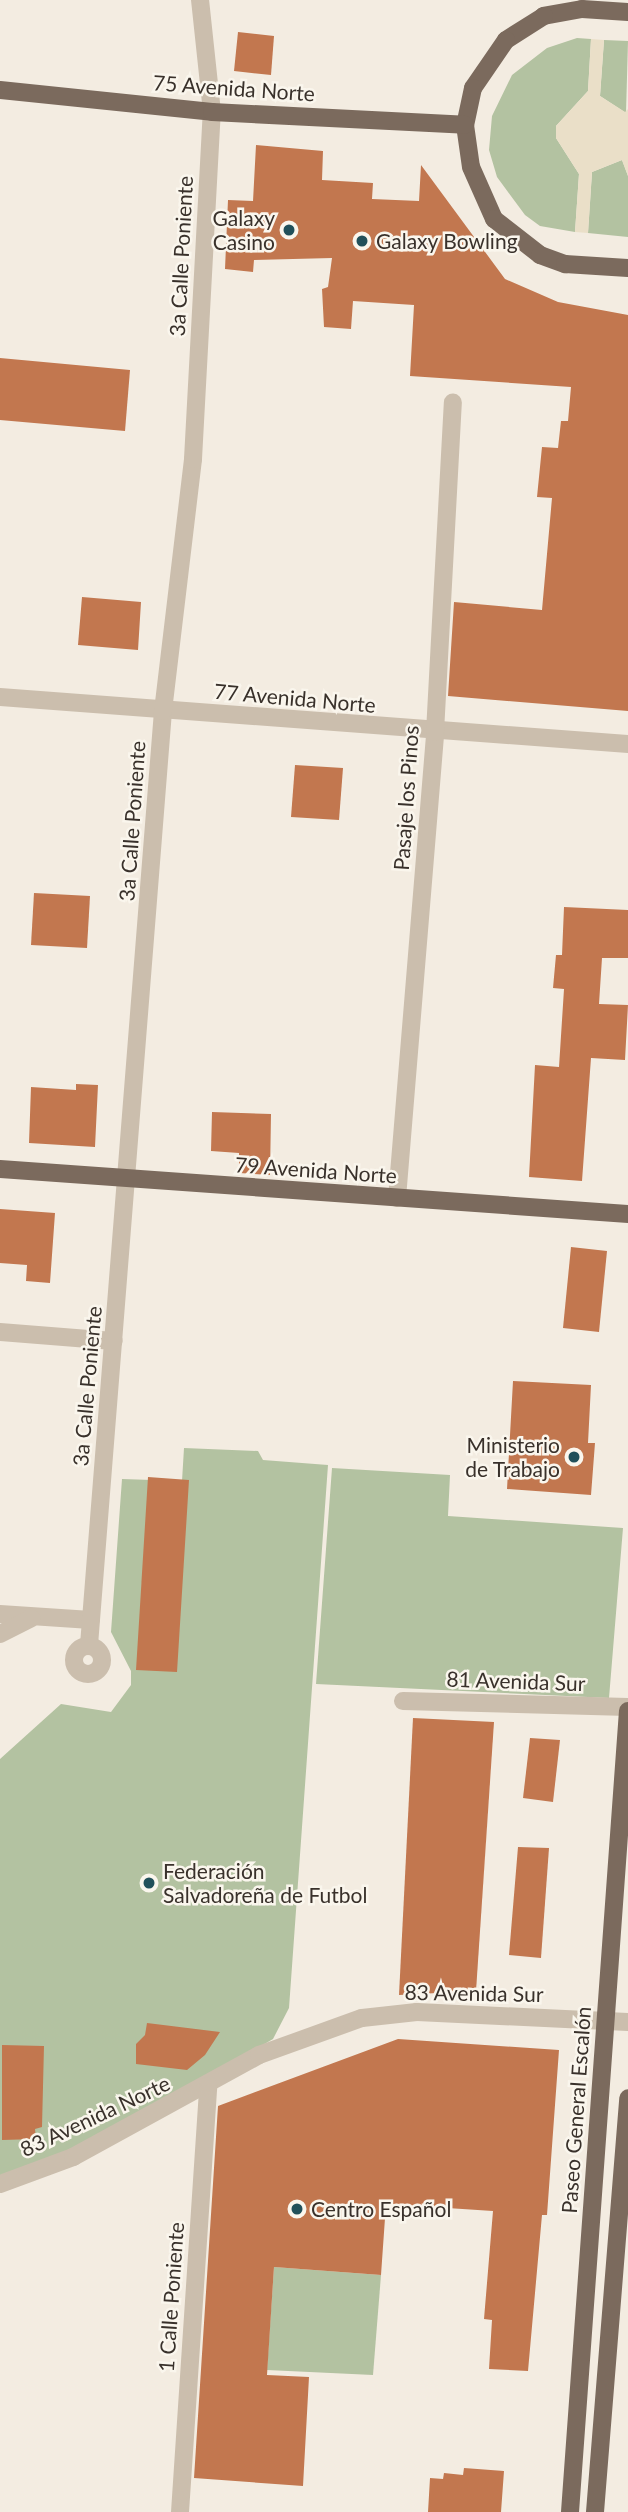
<!DOCTYPE html>
<meta charset="utf-8">
<style>
body{margin:0}
#map{position:relative;width:628px;height:2512px;overflow:hidden;background:#f3ece1;font-family:Lato,sans-serif}
div>[style]{position:absolute}
[style*='--x']{left:calc(var(--x)*1px);top:calc(var(--y)*1px);width:calc(var(--w)*1px);rotate:calc(var(--a)*1deg)}
.green>*{inset:0;background:#b3c2a1}
.plaza>*{inset:0;background:#eadfc8}
.building>*{inset:0;background:#c2774f}
.minor>*{height:18px;margin:-9px;padding:0 9px;transform-origin:9px;border-radius:9px;background:#cbbead}
.minor>.ring{margin:-9px;padding:0;box-sizing:content-box;background:none;border:18px solid #cbbead;border-radius:50%}
.major>*{height:18px;margin:-9px;padding:0 9px;transform-origin:9px;border-radius:9px;background:#7b6a5d}
.dots>*{width:19px;height:19px;translate:-50% -50%;box-sizing:border-box;border:4px solid #faf6ed;border-radius:50%}
span{translate:-50% -50%;white-space:nowrap;text-align:center;line-height:1.15;-webkit-text-stroke:5px #faf6ed;paint-order:stroke}
.street-label{font-size:21px;color:#39312b}
.poi-label{font-size:21px;color:#39312b}
.right{translate:-100% -50%;text-align:right}
.left{translate:0 -50%;text-align:left}
</style>
<div id="map">
<div class="green">
<div style="clip-path:polygon(577px 38px,591px 39px,588px 91px,556px 126px,556px 138px,579px 174px,575px 232px,540px 226px,525px 215px,497px 177px,489px 150px,492px 116px,512px 75px,547px 48px)"></div>
<div style="clip-path:polygon(604px 40px,628px 41px,626px 113px,600px 96px)"></div>
<div style="clip-path:polygon(622px 160px,628px 176px,628px 237px,588px 233px,592px 172px)"></div>
<div style="clip-path:polygon(184px 1448px,258px 1451px,263px 1460px,328px 1465px,289px 2008px,273px 2039px,204px 2080px,73px 2150px,0 2176px,0 1759px,61px 1704px,111px 1712px,131px 1685px,131px 1671px,111px 1632px,122px 1479px,182px 1481px)"></div>
<div style="clip-path:polygon(332px 1468px,450px 1475px,448px 1516px,623px 1528px,609px 1698px,316px 1684px)"></div>
<div style="clip-path:polygon(274px 2267px,381px 2275px,373px 2375px,267px 2370px)"></div>
</div>
<div class="plaza">
<div style="clip-path:polygon(591px 39px,604px 40px,600px 96px,625px 112px,628px 109px,628px 176px,622px 160px,592px 172px,588px 233px,575px 232px,579px 174px,556px 138px,556px 126px,588px 91px)"></div>
</div>
<div class="building">
<div style="clip-path:polygon(238px 32px,274px 36px,271px 75px,234px 71px)"></div>
<div style="clip-path:polygon(256px 145px,323px 151px,322px 180px,373px 183px,372px 199px,419px 201px,421px 165px,505px 279px,558px 302px,628px 315px,628px 711px,448px 696px,454px 602px,542px 610px,552px 498px,537px 497px,542px 447px,558px 448px,561px 421px,568px 421px,571px 387px,410px 376px,414px 305px,353px 301px,351px 329px,324px 327px,322px 289px,328px 287px,332px 258px,254px 260px,253px 272px,225px 269px,228px 200px,253px 201px)"></div>
<div style="clip-path:polygon(0 358px,130px 370px,125px 431px,0 420px)"></div>
<div style="clip-path:polygon(82px 597px,141px 602px,138px 650px,78px 645px)"></div>
<div style="clip-path:polygon(295px 765px,343px 768px,339px 820px,291px 817px)"></div>
<div style="clip-path:polygon(34px 893px,90px 896px,87px 948px,31px 945px)"></div>
<div style="clip-path:polygon(564px 907px,628px 910px,628px 958px,602px 958px,599px 1004px,628px 1005px,625px 1060px,591px 1058px,582px 1181px,529px 1177px,535px 1065px,559px 1067px,564px 989px,553px 988px,556px 955px,562px 955px)"></div>
<div style="clip-path:polygon(76px 1084px,98px 1085px,95px 1147px,29px 1143px,31px 1087px,76px 1090px)"></div>
<div style="clip-path:polygon(212px 1112px,271px 1114px,270px 1175px,239px 1173px,239px 1153px,211px 1151px)"></div>
<div style="clip-path:polygon(0 1209px,55px 1213px,50px 1283px,26px 1281px,27px 1265px,0 1263px)"></div>
<div style="clip-path:polygon(571px 1247px,607px 1251px,599px 1332px,563px 1328px)"></div>
<div style="clip-path:polygon(513px 1381px,591px 1385px,588px 1443px,595px 1443px,591px 1495px,507px 1489px)"></div>
<div style="clip-path:polygon(148px 1477px,189px 1480px,177px 1672px,136px 1670px)"></div>
<div style="clip-path:polygon(413px 1718px,494px 1722px,476px 1991px,399px 1995px)"></div>
<div style="clip-path:polygon(530px 1738px,560px 1740px,553px 1802px,523px 1798px)"></div>
<div style="clip-path:polygon(518px 1847px,549px 1848px,541px 1958px,509px 1955px)"></div>
<div style="clip-path:polygon(147px 2023px,220px 2032px,205px 2055px,187px 2070px,136px 2064px,136px 2044px,145px 2035px)"></div>
<div style="clip-path:polygon(398px 2039px,559px 2050px,547px 2215px,542px 2215px,528px 2371px,489px 2369px,492px 2320px,484px 2319px,493px 2211px,386px 2204px,381px 2275px,274px 2267px,267px 2375px,309px 2377px,303px 2486px,194px 2478px,218px 2106px)"></div>
<div style="clip-path:polygon(2px 2045px,44px 2046px,42px 2127px,35px 2129px,36px 2139px,2px 2140px)"></div>
<div style="clip-path:polygon(464px 2468px,504px 2471px,501px 2512px,428px 2512px,430px 2478px,443px 2479px,444px 2473px,463px 2475px)"></div>
</div>
<div class="minor">
<div style="--x:0;--y:697;--w:630;--a:4.28"></div>
<div style="--x:397;--y:1198;--w:468;--a:-85.3"></div>
<div style="--x:435;--y:732;--w:330;--a:-86.9"></div>
<div style="--x:0;--y:1332;--w:114;--a:4.5"></div>
<div style="--x:0;--y:1614;--w:91;--a:3.8"></div>
<div style="--x:0;--y:1634;--w:35;--a:-27"></div>
<div style="--x:89;--y:1645;--w:937;--a:-85.47"></div>
<div style="--x:163;--y:711;--w:254;--a:-83.2"></div>
<div style="--x:193;--y:459;--w:348;--a:-86.9"></div>
<div style="--x:212;--y:112;--w:113;--a:-96.1"></div>
<div class="ring" style="left:74px;top:1646px;width:10px;height:10px"></div>
<div style="--x:403;--y:1701;--w:225;--a:1.5"></div>
<div style="--x:0;--y:2184;--w:78;--a:-20.3"></div>
<div style="--x:73;--y:2157;--w:212;--a:-28.7"></div>
<div style="--x:259;--y:2055;--w:109;--a:-19.8"></div>
<div style="--x:362;--y:2018;--w:55;--a:-6.2"></div>
<div style="--x:417;--y:2012;--w:211;--a:2.7"></div>
<div style="--x:180;--y:2512;--w:427;--a:-86.2"></div>
</div>
<div class="major">
<div style="--x:628;--y:12;--w:46;--a:-176.3"></div>
<div style="--x:582;--y:9;--w:39;--a:170"></div>
<div style="--x:544;--y:16;--w:45;--a:147.7"></div>
<div style="--x:506;--y:40;--w:58;--a:124.5"></div>
<div style="--x:473;--y:88;--w:38;--a:102"></div>
<div style="--x:465;--y:125;--w:42;--a:81.9"></div>
<div style="--x:471;--y:167;--w:57;--a:66.1"></div>
<div style="--x:494;--y:219;--w:58;--a:38"></div>
<div style="--x:540;--y:255;--w:27;--a:20"></div>
<div style="--x:565;--y:264;--w:63;--a:3.6"></div>
<div style="--x:0;--y:90;--w:213;--a:5.9"></div>
<div style="--x:212;--y:112;--w:253;--a:2.9"></div>
<div style="--x:0;--y:1169;--w:630;--a:4.1"></div>
<div style="--x:570;--y:2512;--w:803;--a:-85.86"></div>
<div style="--x:595;--y:2512;--w:415;--a:-85.4"></div>
</div>
<div class="dots">
<div style="left:289px;top:230px;background:#21505a"></div>
<div style="left:362px;top:241px;background:#21505a"></div>
<div style="left:574px;top:1457px;background:#21505a"></div>
<div style="left:149px;top:1883px;background:#21505a"></div>
<div style="left:297px;top:2209px;background:#21505a"></div>
</div>
<div class="street-label">
<span style="left:234px;top:88px;rotate:4deg">75 Avenida Norte</span>
<span style="left:181px;top:256px;rotate:-87deg">3a Calle Poniente</span>
<span style="left:295px;top:698px;rotate:5deg">77 Avenida Norte</span>
<span style="left:406px;top:798px;rotate:-86deg">Pasaje los Pinos</span>
<span style="left:132px;top:821px;rotate:-86deg">3a Calle Poniente</span>
<span style="left:316px;top:1170px;rotate:4deg">79 Avenida Norte</span>
<span style="left:87px;top:1386px;rotate:-85deg">3a Calle Poniente</span>
<span style="left:516px;top:1681px;rotate:2deg">81 Avenida Sur</span>
<span style="left:474px;top:1993px;rotate:1deg">83 Avenida Sur</span>
<span style="left:576px;top:2110px;rotate:-86deg">Paseo General Escalón</span>
<span style="left:95px;top:2116px;rotate:-25deg">83 Avenida Norte</span>
<span style="left:171px;top:2297px;rotate:-86deg">1 Calle Poniente</span>
</div>
<div class="poi-label">
<span class="right" style="left:275px;top:230px">Galaxy<br>Casino</span>
<span class="left" style="left:376px;top:241px">Galaxy Bowling</span>
<span class="right" style="left:560px;top:1457px">Ministerio<br>de Trabajo</span>
<span class="left" style="left:163px;top:1883px">Federación<br>Salvadoreña de Futbol</span>
<span class="left" style="left:311px;top:2209px">Centro Español</span>
</div>
</div>
